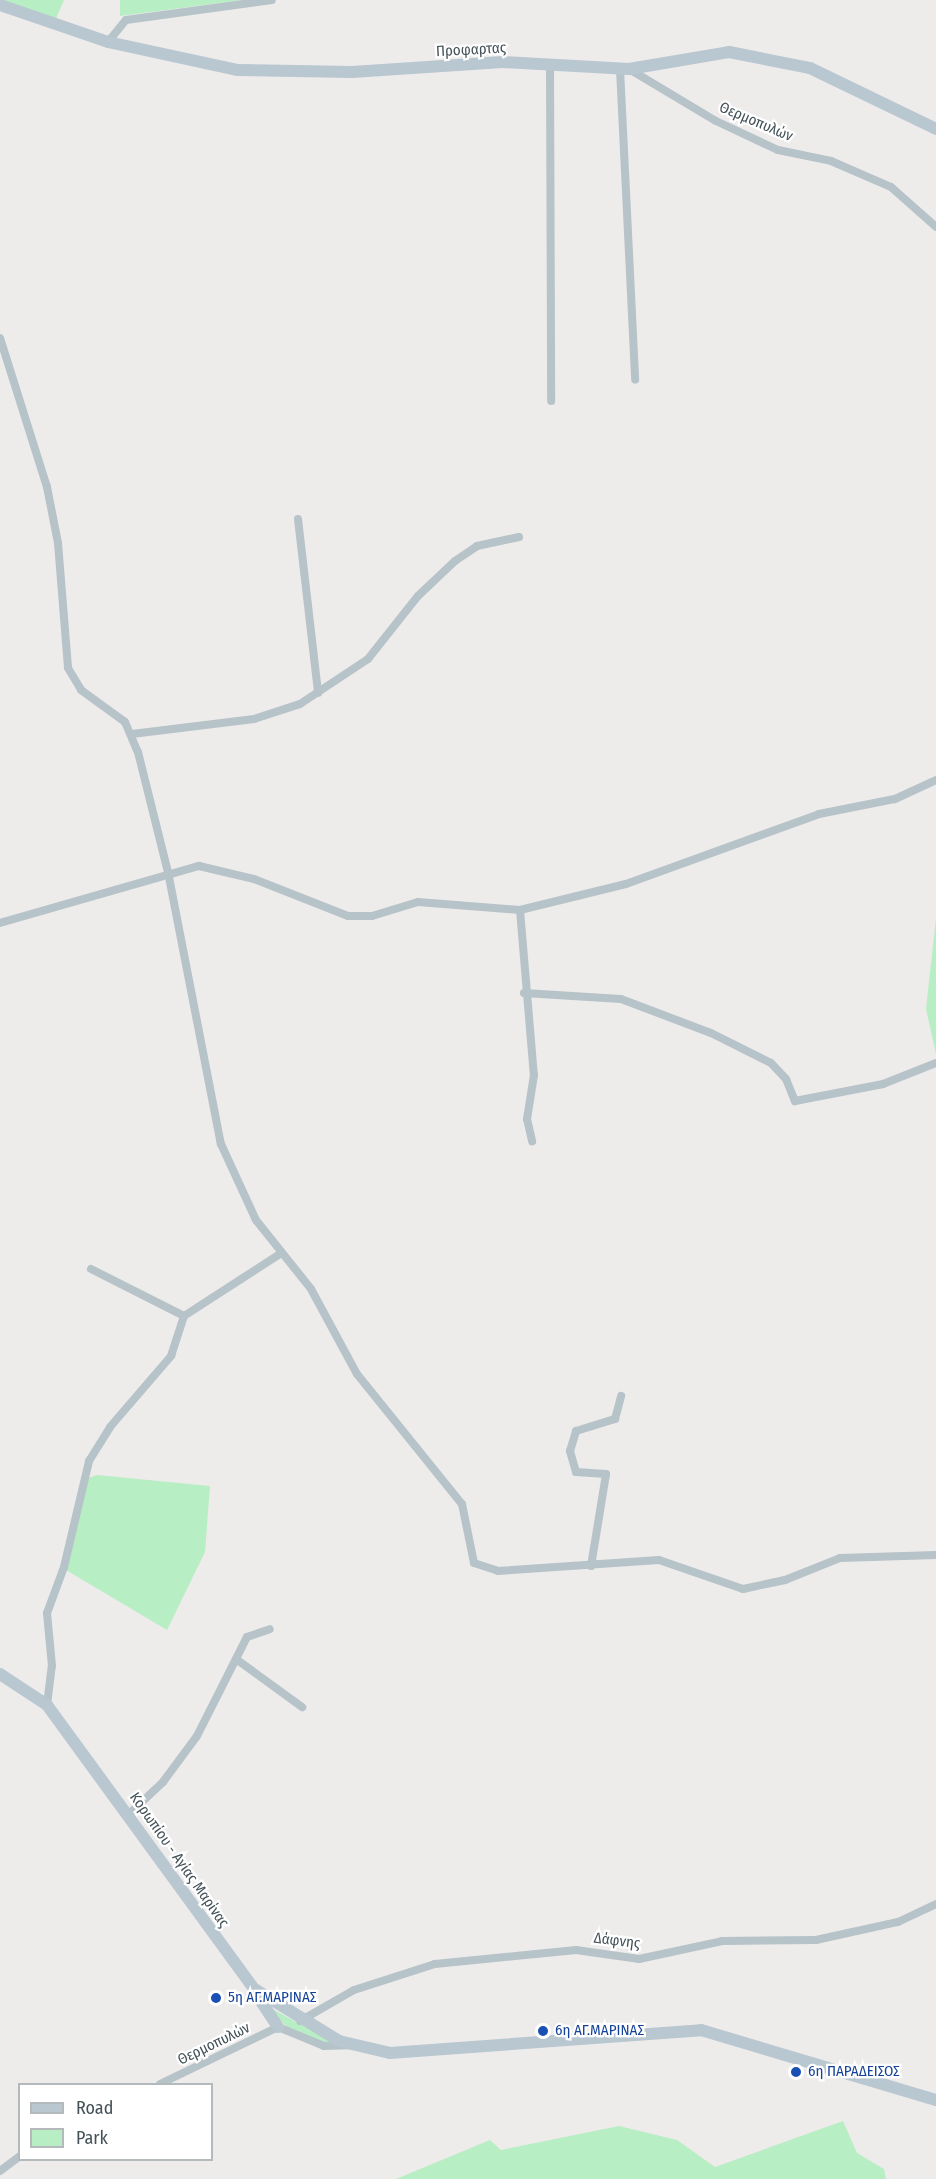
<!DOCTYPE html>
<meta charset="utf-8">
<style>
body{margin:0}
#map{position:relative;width:936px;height:2179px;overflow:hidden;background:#eeebeb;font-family:"Fira Sans Condensed",sans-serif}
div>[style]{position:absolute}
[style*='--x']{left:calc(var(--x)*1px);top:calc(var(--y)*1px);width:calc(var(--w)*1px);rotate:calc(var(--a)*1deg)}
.green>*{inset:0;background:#b8eec4}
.street>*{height:8px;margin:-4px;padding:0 4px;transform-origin:4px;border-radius:4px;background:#b6c3c8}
.secondary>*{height:12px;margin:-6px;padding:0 6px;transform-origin:6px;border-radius:6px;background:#b8c7d0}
.dots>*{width:16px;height:16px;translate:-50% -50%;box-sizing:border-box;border:3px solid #fff;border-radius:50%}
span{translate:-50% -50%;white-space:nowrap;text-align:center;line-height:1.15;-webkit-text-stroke:4.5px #fff;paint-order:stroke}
.street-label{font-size:15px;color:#445258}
.transit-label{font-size:15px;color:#164399}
.left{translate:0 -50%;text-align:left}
.legend{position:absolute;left:18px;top:2083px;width:195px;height:78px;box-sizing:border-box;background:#fff;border:2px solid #b4babc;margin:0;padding:8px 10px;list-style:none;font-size:18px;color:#445258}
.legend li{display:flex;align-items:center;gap:12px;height:30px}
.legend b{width:30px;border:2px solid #b4babc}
</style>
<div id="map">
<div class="green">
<div style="clip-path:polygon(0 0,64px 0,55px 21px)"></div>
<div style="clip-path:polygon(120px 0,242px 0,120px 16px)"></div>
<div style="clip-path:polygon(936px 918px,936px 1054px,926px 1009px)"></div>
<div style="clip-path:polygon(97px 1475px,210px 1486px,205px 1552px,167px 1630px,66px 1570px,88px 1478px)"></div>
<div style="clip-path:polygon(267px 2006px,332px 2042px,332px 2045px,287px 2027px)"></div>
<div style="clip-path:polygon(843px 2121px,857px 2153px,884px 2169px,886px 2179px,396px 2179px,490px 2140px,501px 2150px,619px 2126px,677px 2140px,715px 2167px)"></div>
</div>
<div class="street">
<div style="--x:108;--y:42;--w:28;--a:-51"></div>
<div style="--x:126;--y:20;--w:147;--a:-7.8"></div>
<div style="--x:550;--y:65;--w:336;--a:89.8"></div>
<div style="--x:620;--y:69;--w:311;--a:87.2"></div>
<div style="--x:629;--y:69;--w:101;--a:30.9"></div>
<div style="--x:716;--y:121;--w:68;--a:25.1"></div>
<div style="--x:778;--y:150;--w:54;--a:11.7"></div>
<div style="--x:831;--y:161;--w:65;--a:23.4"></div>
<div style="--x:891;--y:187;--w:60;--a:41.6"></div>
<div style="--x:0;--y:338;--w:156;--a:72.5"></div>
<div style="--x:47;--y:487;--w:57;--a:78.9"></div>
<div style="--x:58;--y:543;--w:125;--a:85.4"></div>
<div style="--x:68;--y:668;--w:26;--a:59"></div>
<div style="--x:81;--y:690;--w:54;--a:36"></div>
<div style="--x:125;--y:722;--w:33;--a:67"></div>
<div style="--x:138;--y:752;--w:124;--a:76"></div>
<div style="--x:168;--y:872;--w:277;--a:79"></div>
<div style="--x:221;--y:1144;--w:84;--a:65.3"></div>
<div style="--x:256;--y:1220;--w:88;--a:51.4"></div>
<div style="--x:311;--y:1289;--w:97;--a:61.6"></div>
<div style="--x:357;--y:1374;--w:167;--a:51.1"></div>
<div style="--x:462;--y:1504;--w:60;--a:78.5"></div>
<div style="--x:474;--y:1563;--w:25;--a:18"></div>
<div style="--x:498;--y:1571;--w:161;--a:-3.9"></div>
<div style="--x:659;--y:1560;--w:89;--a:19"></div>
<div style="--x:743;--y:1589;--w:43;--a:-12.1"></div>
<div style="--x:785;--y:1580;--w:59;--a:-21.8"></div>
<div style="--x:840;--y:1558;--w:96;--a:-1.8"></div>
<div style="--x:298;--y:519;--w:175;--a:83.4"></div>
<div style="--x:132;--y:734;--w:123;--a:-7"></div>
<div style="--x:254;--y:719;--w:48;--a:-18.1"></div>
<div style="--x:300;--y:704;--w:82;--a:-33.5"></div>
<div style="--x:368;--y:659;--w:80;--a:-51.6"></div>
<div style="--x:418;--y:596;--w:51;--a:-43.4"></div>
<div style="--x:455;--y:561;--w:27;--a:-34"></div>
<div style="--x:477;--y:546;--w:43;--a:-12.1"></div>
<div style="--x:520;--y:910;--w:166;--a:85.2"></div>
<div style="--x:534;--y:1075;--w:45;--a:99"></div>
<div style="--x:527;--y:1119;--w:23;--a:77"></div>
<div style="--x:0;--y:923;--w:207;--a:-16"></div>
<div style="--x:199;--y:866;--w:57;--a:13.3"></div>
<div style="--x:254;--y:879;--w:101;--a:21.5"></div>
<div style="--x:348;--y:916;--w:24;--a:0"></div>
<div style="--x:372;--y:916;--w:48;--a:-16.9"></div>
<div style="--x:418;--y:902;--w:102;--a:4.5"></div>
<div style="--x:520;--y:910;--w:109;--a:-13.8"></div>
<div style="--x:626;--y:884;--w:205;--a:-19.9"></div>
<div style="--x:819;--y:814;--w:77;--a:-11.2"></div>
<div style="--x:895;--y:799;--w:45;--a:-24.9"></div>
<div style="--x:524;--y:993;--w:97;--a:3.5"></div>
<div style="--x:621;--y:999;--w:96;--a:20.7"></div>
<div style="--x:711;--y:1033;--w:67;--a:26.6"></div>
<div style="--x:771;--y:1063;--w:22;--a:47"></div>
<div style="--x:786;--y:1079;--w:24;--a:68"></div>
<div style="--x:795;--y:1101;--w:90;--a:-10.9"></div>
<div style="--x:883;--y:1084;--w:57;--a:-21.6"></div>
<div style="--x:91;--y:1269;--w:104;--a:26.8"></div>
<div style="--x:591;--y:1566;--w:93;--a:-80.7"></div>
<div style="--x:606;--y:1474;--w:30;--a:-176"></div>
<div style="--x:576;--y:1472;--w:22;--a:-106"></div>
<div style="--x:570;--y:1451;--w:21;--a:-73"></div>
<div style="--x:576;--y:1431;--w:41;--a:-17.1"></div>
<div style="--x:615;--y:1419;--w:24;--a:-75"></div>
<div style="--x:236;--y:1659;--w:82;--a:36"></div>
<div style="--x:47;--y:1705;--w:39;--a:-83"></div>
<div style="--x:52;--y:1666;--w:53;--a:-95.4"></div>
<div style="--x:47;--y:1613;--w:49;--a:-69.7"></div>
<div style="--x:64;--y:1567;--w:109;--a:-76.7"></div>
<div style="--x:89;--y:1461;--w:40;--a:-58"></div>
<div style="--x:110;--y:1427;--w:94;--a:-49.3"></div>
<div style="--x:171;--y:1356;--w:42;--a:-72"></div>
<div style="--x:184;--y:1316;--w:114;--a:-32.9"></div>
<div style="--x:128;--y:1815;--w:48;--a:-43.3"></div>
<div style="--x:163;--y:1782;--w:57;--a:-53.5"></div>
<div style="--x:197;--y:1736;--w:111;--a:-63.2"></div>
<div style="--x:247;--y:1637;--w:24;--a:-19"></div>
<div style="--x:300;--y:2021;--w:62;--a:-29.9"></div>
<div style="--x:354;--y:1990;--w:85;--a:-17.8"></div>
<div style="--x:435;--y:1964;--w:142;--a:-5.7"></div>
<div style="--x:576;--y:1950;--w:64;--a:8.1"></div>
<div style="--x:639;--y:1959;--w:85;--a:-12.2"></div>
<div style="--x:722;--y:1941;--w:94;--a:-0.6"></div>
<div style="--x:816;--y:1940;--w:84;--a:-12.4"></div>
<div style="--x:898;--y:1922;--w:42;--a:-25.3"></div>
<div style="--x:160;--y:2084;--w:131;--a:-25.8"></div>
<div style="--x:278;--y:2027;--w:50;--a:22.4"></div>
<div style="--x:324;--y:2046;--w:25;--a:-2"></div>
<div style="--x:0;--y:2171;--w:25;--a:-37"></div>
</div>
<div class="secondary">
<div style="--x:0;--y:5;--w:114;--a:18.9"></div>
<div style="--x:108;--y:42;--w:133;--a:12.2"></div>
<div style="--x:238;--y:70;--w:114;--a:1"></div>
<div style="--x:352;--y:72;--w:151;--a:-3.8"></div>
<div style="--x:503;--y:62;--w:126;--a:3.2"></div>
<div style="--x:629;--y:69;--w:101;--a:-9.6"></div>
<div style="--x:729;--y:52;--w:83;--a:11.2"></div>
<div style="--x:810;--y:68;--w:140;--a:25.8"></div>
<div style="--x:0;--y:1674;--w:56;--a:33.4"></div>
<div style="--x:47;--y:1705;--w:350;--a:53.9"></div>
<div style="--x:253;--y:1988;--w:101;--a:31.6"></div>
<div style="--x:339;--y:2041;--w:52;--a:13.2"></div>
<div style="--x:390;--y:2053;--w:312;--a:-4.2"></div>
<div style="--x:701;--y:2030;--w:245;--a:16.6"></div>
<div style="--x:255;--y:1992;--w:42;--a:56.7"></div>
</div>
<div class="dots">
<div style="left:216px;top:1998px;background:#1a4fb4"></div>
<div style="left:543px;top:2031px;background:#1a4fb4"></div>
<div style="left:796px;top:2072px;background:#1a4fb4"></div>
</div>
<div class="street-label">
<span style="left:471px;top:50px;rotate:-3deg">Προφαρτας</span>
<span style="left:756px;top:122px;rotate:23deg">Θερμοπυλών</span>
<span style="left:179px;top:1860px;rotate:55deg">Κορωπίου - Αγίας Μαρίνας</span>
<span style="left:617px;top:1941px;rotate:7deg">Δάφνης</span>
<span style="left:214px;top:2044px;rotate:-26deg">Θερμοπυλών</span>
</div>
<div class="transit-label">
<span class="left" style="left:228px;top:1998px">5η ΑΓ.ΜΑΡΙΝΑΣ</span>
<span class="left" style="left:555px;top:2031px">6η ΑΓ.ΜΑΡΙΝΑΣ</span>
<span class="left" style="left:808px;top:2072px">6η ΠΑΡΑΔΕΙΣΟΣ</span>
</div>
<ul class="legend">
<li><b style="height:8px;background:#b8c7d0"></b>Road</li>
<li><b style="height:16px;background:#b8eec4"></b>Park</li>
</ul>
</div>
